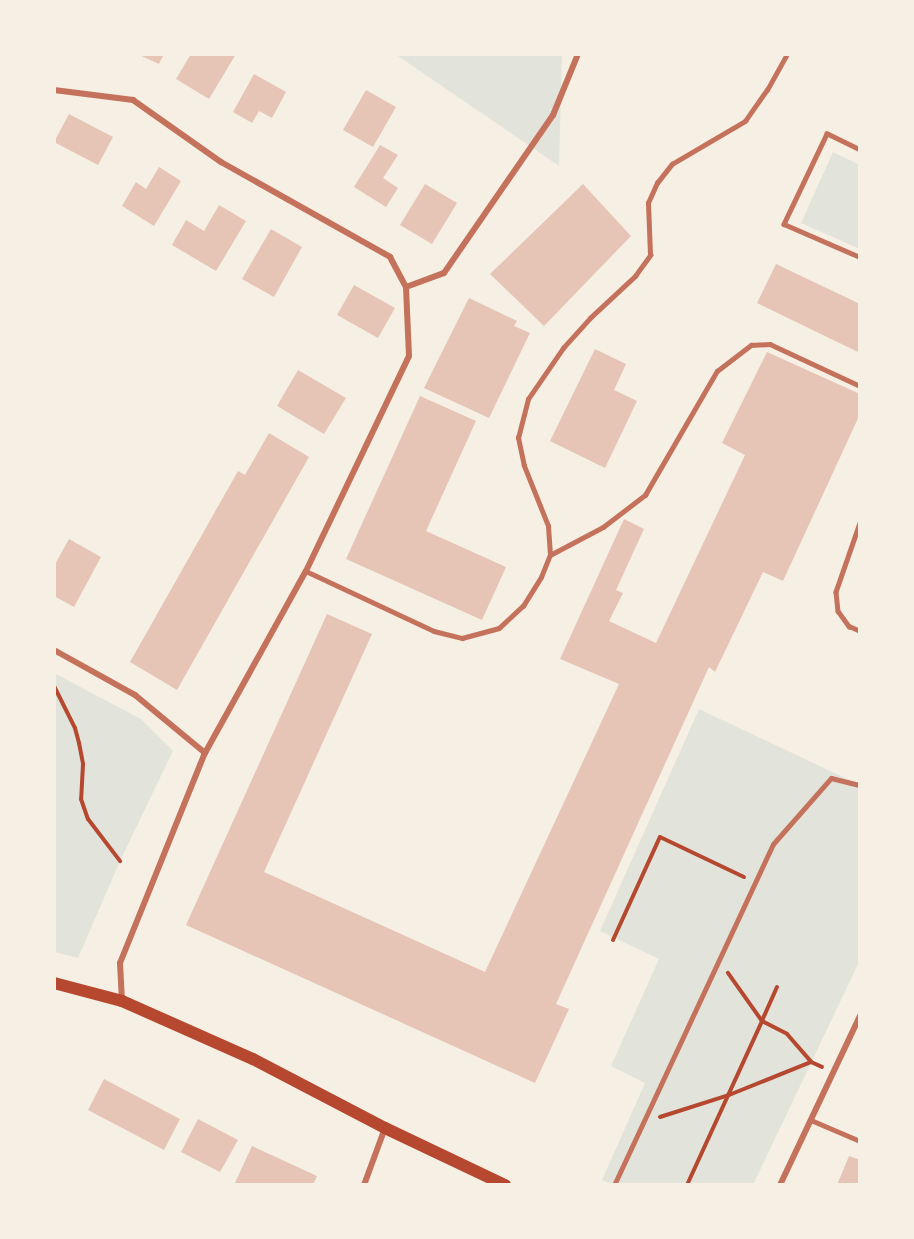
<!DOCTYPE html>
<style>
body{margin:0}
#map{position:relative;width:914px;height:1239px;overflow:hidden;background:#f6efe4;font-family:Overpass,sans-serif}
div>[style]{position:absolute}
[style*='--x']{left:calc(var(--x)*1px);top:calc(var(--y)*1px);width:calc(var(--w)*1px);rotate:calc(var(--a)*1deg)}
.green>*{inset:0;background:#e2e4dc}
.building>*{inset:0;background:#e6c5b7}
.path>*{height:4px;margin:-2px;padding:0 2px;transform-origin:2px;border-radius:2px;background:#b5482f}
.service>*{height:4.5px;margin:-2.25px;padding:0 2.25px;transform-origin:2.25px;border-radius:2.25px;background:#c5725c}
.pedestrian>*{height:5px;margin:-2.5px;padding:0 2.5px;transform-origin:2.5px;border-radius:2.5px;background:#c5725c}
.minor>*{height:6px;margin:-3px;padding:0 3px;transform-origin:3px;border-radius:3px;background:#c5725c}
.secondary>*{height:12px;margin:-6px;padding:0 6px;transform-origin:6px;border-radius:6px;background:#b5482f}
span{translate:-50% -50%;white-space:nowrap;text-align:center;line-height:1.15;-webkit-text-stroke:4.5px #f6efe4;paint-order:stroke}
.frame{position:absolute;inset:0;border:56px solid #f6efe4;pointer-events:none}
</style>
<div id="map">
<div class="green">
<div style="clip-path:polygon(395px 54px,562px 54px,559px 166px)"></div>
<div style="clip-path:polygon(833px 152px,860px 165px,860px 249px,801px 223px)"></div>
<div style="clip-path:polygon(54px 673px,141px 719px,173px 751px,120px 861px,78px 958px,54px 952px)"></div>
<div style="clip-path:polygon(699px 709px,860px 785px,860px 960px,753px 1185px,614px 1185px,602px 1180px,645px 1083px,611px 1066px,659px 959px,600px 931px)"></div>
</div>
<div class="building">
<div style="clip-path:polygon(137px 54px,164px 54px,159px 64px)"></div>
<div style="clip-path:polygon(191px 54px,236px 54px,209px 99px,176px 79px)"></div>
<div style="clip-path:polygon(254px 74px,286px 92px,272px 118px,259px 111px,252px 123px,233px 112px)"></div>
<div style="clip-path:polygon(366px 90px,396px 107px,373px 147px,343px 130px)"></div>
<div style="clip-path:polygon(69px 114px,113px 137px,98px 165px,54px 142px)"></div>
<div style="clip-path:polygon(380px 145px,398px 155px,383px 178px,398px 188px,386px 207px,354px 187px)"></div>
<div style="clip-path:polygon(159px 167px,181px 181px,154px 226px,122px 206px,136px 182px,146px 189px)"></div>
<div style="clip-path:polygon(425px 184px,457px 203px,432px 244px,400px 225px)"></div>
<div style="clip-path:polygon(583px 184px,631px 236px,544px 326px,490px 274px)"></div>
<div style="clip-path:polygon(219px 205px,246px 221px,216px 271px,172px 245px,186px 220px,204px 231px)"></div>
<div style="clip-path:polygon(271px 229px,302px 247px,274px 297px,242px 279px)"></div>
<div style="clip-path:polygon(776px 264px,860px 304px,860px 353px,757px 303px)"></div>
<div style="clip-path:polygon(354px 285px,395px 308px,378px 338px,337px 315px)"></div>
<div style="clip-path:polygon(469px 298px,517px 321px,514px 326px,530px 333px,489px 418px,424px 388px)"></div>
<div style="clip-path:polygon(595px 349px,626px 364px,614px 390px,637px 401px,605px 468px,550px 441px)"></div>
<div style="clip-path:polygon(767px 352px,860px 394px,860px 414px,783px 581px,763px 572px,715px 672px,709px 667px,556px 1004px,569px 1009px,535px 1083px,186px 925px,327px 614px,372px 634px,264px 872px,485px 972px,619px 684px,560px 659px,624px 519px,644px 529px,616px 590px,623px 593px,609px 621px,656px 643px,745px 455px,722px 443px)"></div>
<div style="clip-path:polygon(298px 370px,346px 398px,324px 434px,277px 406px)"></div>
<div style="clip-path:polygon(420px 396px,476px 421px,426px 531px,506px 567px,482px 620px,346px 559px)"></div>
<div style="clip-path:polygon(269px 433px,309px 457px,177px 690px,130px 662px,238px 471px,245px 475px)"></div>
<div style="clip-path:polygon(69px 539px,101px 557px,74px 607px,54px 596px,54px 566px)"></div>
<div style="clip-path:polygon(104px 1079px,180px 1119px,164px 1150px,88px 1110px)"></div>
<div style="clip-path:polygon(198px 1119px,238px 1140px,220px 1172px,181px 1152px)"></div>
<div style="clip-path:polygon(252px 1146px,317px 1176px,313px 1185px,234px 1185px)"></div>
<div style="clip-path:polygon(849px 1156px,860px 1160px,860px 1185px,837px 1185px)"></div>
</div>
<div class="path">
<div style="--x:54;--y:686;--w:47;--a:63.4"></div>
<div style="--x:75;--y:728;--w:16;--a:75"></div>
<div style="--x:79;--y:743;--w:21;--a:79"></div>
<div style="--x:83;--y:764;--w:35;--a:93"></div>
<div style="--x:81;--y:799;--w:21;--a:71"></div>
<div style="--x:88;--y:819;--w:53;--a:52.7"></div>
<div style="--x:613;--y:940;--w:113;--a:-65.5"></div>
<div style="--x:660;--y:837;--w:93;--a:25.5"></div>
<div style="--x:777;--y:987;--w:37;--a:114"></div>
<div style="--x:762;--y:1021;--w:28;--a:27"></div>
<div style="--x:787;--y:1034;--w:37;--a:49"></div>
<div style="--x:660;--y:1117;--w:72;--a:-17.7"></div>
<div style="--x:729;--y:1095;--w:88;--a:-21.9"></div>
<div style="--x:811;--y:1062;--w:12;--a:24"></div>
<div style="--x:687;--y:1185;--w:180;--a:-65.4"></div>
<div style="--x:762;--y:1021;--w:59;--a:-125.3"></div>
</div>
<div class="service">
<div style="--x:860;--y:150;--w:37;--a:-154"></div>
<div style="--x:827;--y:134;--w:100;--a:115.5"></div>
<div style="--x:784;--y:224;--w:83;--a:23.5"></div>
<div style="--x:860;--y:523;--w:73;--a:109.2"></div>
<div style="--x:836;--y:592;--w:19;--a:84"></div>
<div style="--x:838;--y:611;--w:19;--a:54"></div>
<div style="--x:849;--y:626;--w:12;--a:24"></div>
<div style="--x:550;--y:555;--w:60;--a:-27.8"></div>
<div style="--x:603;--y:527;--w:53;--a:-37.3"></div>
<div style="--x:645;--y:495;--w:143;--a:-59.9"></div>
<div style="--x:717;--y:371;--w:43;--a:-37.4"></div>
<div style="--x:751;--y:345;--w:19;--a:-3"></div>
<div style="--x:770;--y:344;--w:99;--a:25"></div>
<div style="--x:306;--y:571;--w:141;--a:25.1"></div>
<div style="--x:434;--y:631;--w:29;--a:14"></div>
<div style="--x:462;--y:638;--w:38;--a:-15"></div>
<div style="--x:499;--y:628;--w:33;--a:-43"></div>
<div style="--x:523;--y:606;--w:34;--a:-58"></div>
<div style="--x:541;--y:577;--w:24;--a:-68"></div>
<div style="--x:550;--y:555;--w:29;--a:-94"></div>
<div style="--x:548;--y:526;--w:65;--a:-111.8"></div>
<div style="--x:524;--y:466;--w:29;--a:-102"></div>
<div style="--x:518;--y:438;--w:40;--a:-75.6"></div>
<div style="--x:528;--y:399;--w:62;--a:-55.5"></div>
<div style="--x:563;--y:348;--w:40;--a:-48"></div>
<div style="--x:590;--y:318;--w:62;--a:-43"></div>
<div style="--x:635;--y:276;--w:26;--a:-54"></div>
<div style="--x:650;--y:255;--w:52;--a:-92.2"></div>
<div style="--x:648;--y:203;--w:22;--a:-66"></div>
<div style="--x:657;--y:183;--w:24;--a:-52"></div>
<div style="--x:672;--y:164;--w:85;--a:-30.5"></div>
<div style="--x:745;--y:121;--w:38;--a:-55"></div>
<div style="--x:767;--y:90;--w:41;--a:-60.9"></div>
<div style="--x:811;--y:1120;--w:53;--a:23.2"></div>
</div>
<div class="pedestrian">
<div style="--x:614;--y:1185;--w:376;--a:-65"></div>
<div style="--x:773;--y:844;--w:88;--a:-48.7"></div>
<div style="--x:831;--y:778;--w:30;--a:14"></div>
</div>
<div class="minor">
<div style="--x:54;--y:90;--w:80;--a:7.2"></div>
<div style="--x:133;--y:100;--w:108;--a:35.2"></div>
<div style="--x:221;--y:162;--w:194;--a:29.3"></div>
<div style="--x:390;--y:257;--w:34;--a:62"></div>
<div style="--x:54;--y:650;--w:93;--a:29.1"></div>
<div style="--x:135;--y:695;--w:91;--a:39.6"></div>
<div style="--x:122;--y:1001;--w:38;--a:-93"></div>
<div style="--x:120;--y:963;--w:227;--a:-68"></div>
<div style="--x:205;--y:753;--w:208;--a:-61"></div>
<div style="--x:306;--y:571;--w:238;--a:-64.4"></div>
<div style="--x:409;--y:356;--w:69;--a:-92.5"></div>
<div style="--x:406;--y:287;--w:40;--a:-20.2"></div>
<div style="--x:444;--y:273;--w:192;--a:-55.4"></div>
<div style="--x:553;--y:115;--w:66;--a:-67.7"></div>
<div style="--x:364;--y:1185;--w:61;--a:-69.8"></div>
<div style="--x:780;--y:1185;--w:187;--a:-64.7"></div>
</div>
<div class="secondary">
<div style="--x:54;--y:983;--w:70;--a:14.8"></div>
<div style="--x:122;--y:1001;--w:143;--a:23.9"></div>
<div style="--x:253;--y:1059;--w:149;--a:27.6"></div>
<div style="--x:385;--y:1128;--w:133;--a:25.4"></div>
</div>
<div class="frame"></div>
</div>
